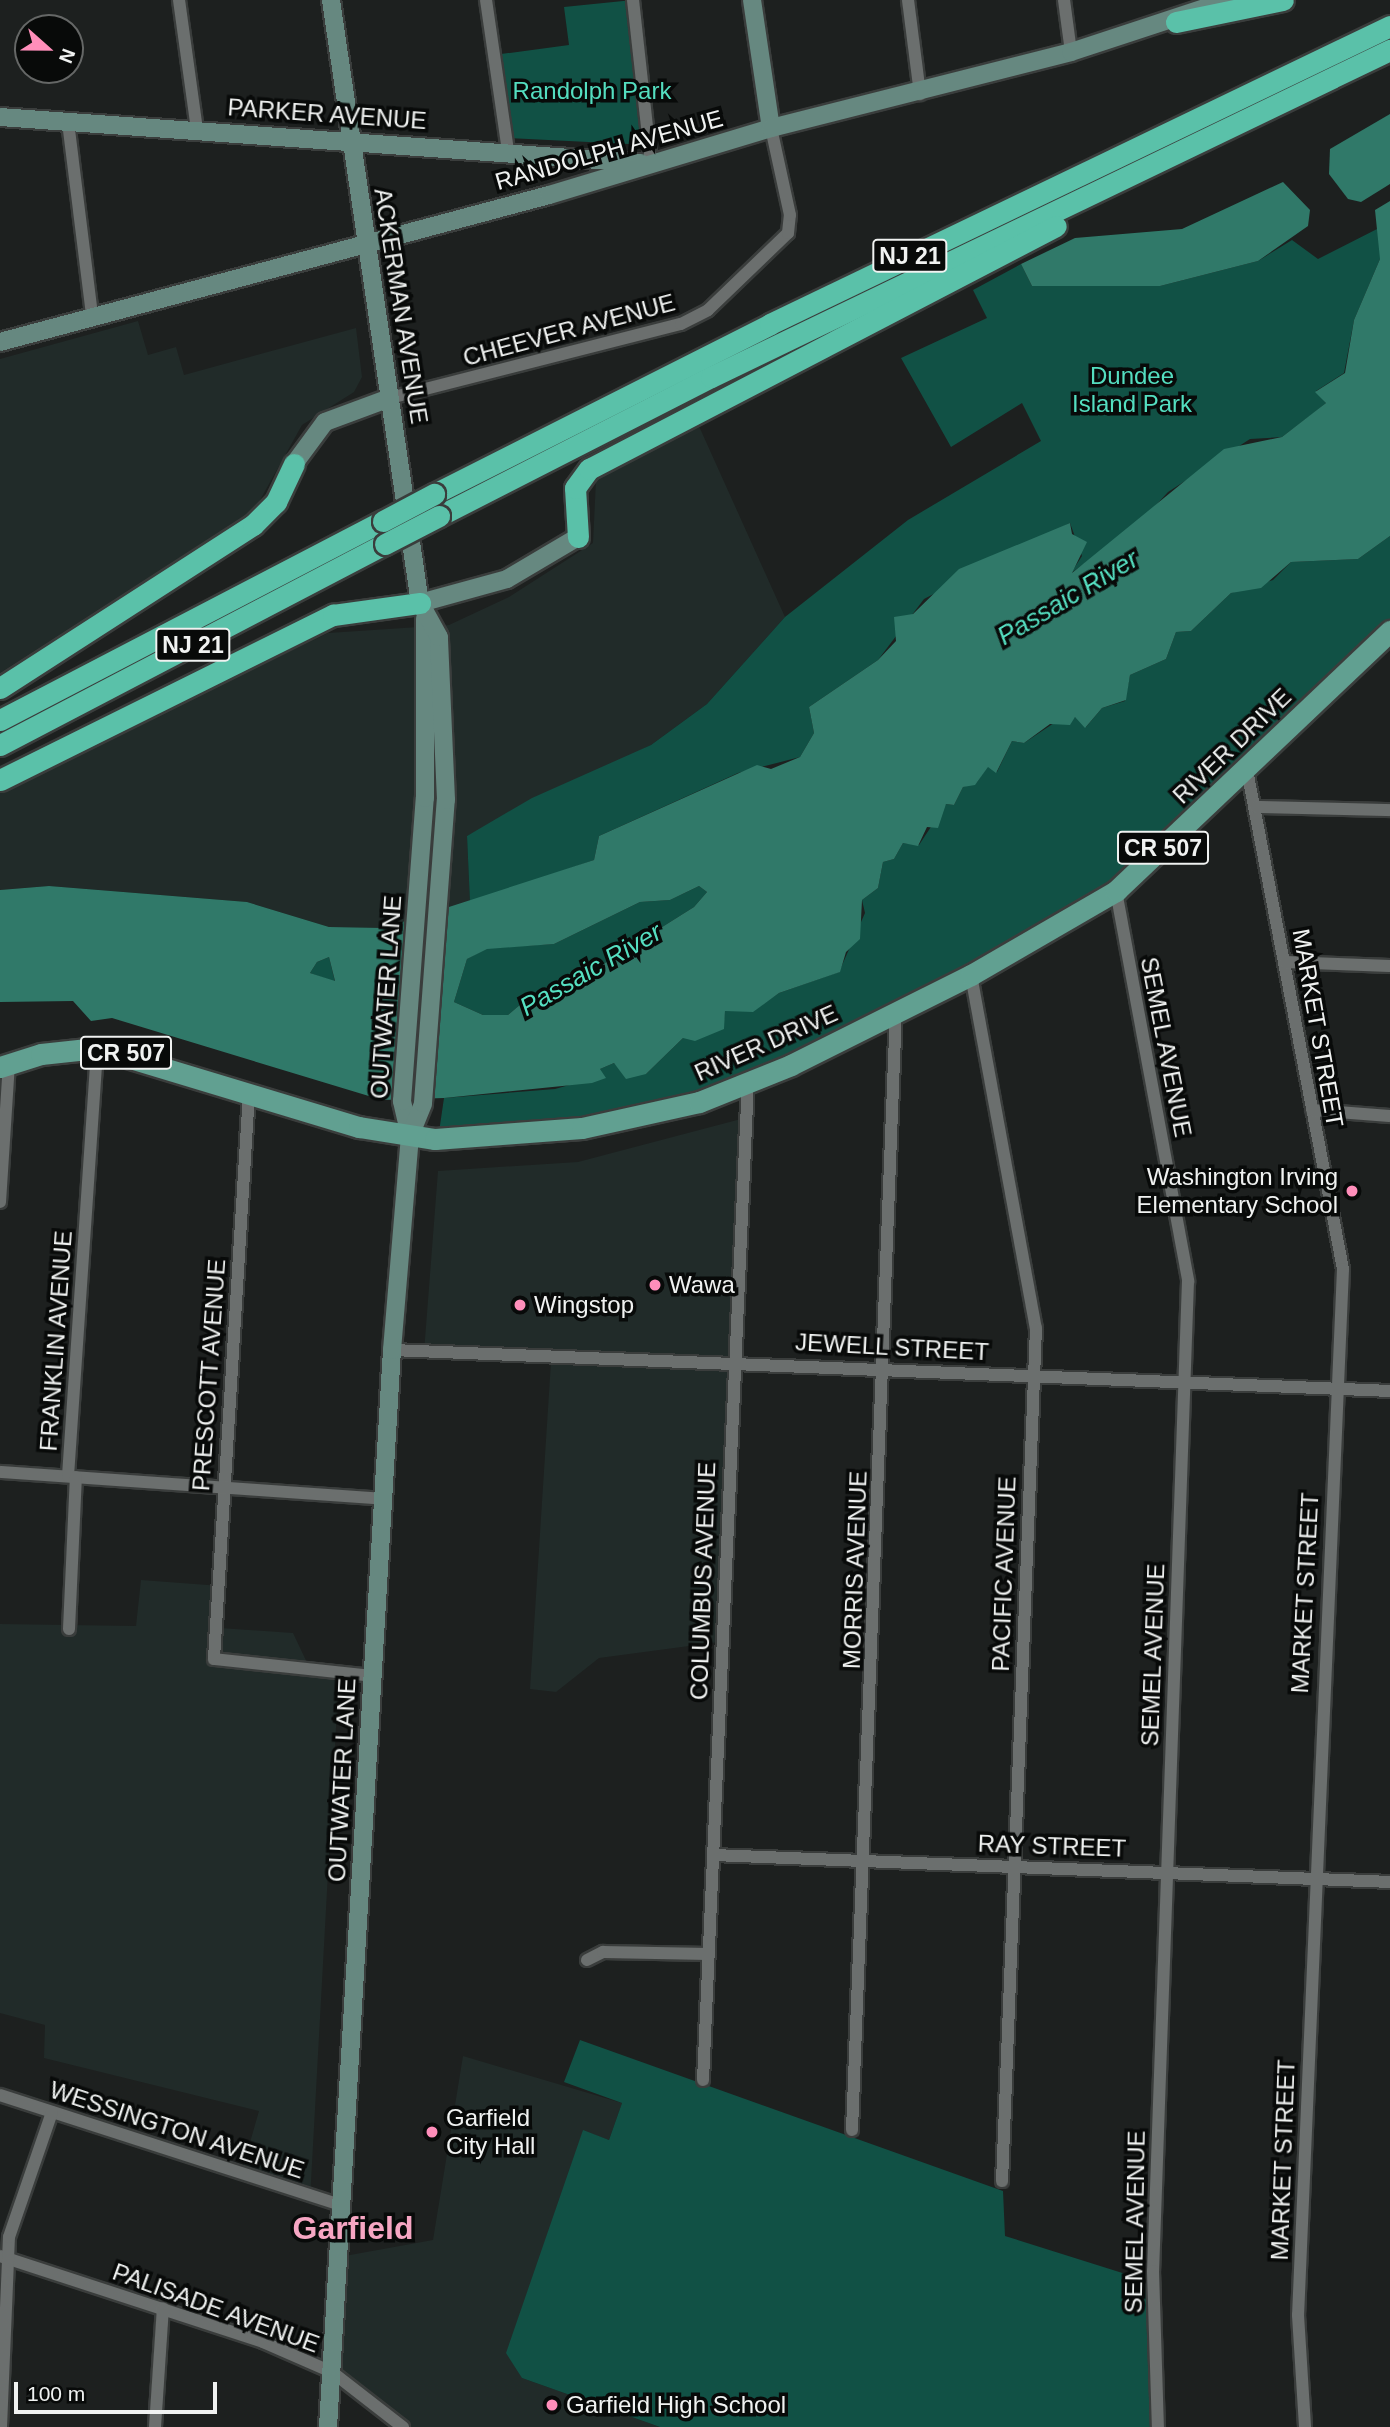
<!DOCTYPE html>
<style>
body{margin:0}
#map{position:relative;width:1390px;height:2427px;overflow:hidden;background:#1d201f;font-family:Helvetica,sans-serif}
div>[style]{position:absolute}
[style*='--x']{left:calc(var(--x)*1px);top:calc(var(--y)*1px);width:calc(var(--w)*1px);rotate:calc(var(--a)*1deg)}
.built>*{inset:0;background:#212b29}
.green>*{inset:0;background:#115145}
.water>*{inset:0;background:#307969}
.roads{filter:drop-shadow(2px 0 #3a3d3c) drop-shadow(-2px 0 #3a3d3c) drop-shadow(0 2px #3a3d3c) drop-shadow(0 -2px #3a3d3c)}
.street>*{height:12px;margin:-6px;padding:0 6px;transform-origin:6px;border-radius:6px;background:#6b6f6e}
.secondary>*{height:18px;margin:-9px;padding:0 9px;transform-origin:9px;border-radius:9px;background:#668880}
.primary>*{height:21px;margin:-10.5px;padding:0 10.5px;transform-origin:10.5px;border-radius:10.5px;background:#61a091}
.highway>*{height:21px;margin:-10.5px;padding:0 10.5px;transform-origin:10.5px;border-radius:10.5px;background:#5ac1a9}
.bridges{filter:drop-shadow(2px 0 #3a3d3c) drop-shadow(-2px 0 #3a3d3c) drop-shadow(0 2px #3a3d3c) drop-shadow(0 -2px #3a3d3c)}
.highway-bridge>*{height:21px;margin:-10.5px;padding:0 10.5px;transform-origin:10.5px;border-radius:10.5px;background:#5ac1a9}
.dots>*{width:19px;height:19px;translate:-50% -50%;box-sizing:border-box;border:4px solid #080a09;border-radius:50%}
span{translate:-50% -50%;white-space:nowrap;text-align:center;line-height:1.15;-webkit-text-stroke:7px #080a09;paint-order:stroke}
.shield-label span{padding:2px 5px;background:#080a09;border:2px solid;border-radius:5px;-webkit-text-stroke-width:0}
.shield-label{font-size:23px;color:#f0f2f1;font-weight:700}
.park-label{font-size:24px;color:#54dec0}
.street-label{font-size:24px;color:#f0f2f1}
.poi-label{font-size:24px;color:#f0f2f1}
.right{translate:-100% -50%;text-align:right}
.left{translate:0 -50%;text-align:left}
.water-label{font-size:26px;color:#55dfc1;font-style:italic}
.district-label{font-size:32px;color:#f6a6c3;font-weight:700}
.north{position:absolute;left:14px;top:14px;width:70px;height:70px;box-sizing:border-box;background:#080a09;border:2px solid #656766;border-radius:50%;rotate:111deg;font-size:19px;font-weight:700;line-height:28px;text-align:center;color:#f0f2f1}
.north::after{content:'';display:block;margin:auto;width:24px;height:32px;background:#ff8eba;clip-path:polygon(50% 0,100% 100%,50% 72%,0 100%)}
.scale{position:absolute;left:14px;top:2382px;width:203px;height:32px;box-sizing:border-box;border:4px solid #f0f2f1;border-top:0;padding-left:9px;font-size:21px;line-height:24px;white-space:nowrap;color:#f0f2f1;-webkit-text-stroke:5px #080a09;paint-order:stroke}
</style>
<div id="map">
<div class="built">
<div style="clip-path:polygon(138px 321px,148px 355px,176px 347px,184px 375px,356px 328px,362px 377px,354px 392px,302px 425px,255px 509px,0 673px,0 359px)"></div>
<div style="clip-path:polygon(698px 424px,785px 617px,707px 704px,651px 745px,467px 836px,470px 903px,384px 928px,329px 927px,247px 902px,49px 886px,0 890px,0 790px,328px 633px,449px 625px,509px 597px,593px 543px,596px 480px)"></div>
<div style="clip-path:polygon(741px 1119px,719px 1642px,599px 1658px,556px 1692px,530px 1689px,551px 1362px,424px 1352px,438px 1171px,578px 1162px)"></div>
<div style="clip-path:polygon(141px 1580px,221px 1586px,220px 1628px,293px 1633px,311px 1671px,339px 1673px,310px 2200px,240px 2177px,259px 2111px,44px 2058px,45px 2025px,0 2013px,0 1624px,136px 1626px)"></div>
<div style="clip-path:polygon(463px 2056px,622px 2103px,609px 2140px,583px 2131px,522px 2378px,660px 2427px,403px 2427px,332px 2372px,339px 2257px,433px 2240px)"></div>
</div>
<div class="green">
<div style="clip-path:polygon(633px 0,649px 145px,506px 138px,494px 55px,569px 45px,564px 7px)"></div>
<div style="clip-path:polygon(1381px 227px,1380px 259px,1354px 320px,1344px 373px,1316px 391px,1326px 403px,1315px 412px,1282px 437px,1250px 439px,1168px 492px,1136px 527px,1071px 573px,1082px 556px,1070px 523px,924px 599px,878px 660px,809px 707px,814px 733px,800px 757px,738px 773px,599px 836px,594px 860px,470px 903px,467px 836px,532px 798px,651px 745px,707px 704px,785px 617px,908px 520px,1041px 441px,1022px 403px,951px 447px,901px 358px,987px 318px,973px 290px,1021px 264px,1032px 286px,1160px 286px,1258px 261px,1292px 240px,1318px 259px)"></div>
<div style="clip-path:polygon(1390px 536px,1390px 632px,1116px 891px,699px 1102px,438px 1139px,444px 1098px,555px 1089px,601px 1076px,600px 1069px,614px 1063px,626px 1074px,646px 1074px,683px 1038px,723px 1028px,725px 1011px,753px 1011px,779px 993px,839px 972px,865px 913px,862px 900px,878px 888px,883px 862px,894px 859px,903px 843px,919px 845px,946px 804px,954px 805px,963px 787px,977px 782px,988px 766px,997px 772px,1012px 741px,1024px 743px,1057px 721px,1081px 716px,1086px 727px,1102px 708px,1125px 701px,1130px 675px,1166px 659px,1176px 632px,1191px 631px,1231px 593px,1273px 580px,1291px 562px,1358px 559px)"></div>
<div style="clip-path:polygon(699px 886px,707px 892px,694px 907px,562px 990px,528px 998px,508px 1015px,483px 1015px,454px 1002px,467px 959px,487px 948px,554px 944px,640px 902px,670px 900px)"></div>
<div style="clip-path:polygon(329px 957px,335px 982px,310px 973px,317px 962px)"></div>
<div style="clip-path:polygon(580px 2040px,1003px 2191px,1005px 2236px,1151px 2282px,1155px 2427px,660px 2427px,522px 2378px,506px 2353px,583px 2130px,609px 2140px,622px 2103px,564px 2082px)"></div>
</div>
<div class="water">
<div style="clip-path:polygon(1390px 114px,1390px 184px,1361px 202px,1348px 199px,1329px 174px,1330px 149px)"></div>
<div style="clip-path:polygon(1283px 182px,1310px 210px,1308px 226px,1258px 261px,1160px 286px,1032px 286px,1021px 264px,1075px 238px,1182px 229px)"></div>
<div style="clip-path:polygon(evenodd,1390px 201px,1390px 536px,1358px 559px,1291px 562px,1261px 588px,1231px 593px,1191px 631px,1176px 632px,1166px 659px,1130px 675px,1126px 700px,1102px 708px,1085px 728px,1075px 717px,1070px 725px,1050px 724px,1024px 743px,1012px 741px,996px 773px,988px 767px,975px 785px,963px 787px,954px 805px,946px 804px,938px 828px,927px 827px,918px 846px,903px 843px,894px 859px,883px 862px,878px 888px,862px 900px,860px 939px,846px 952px,840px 972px,779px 993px,753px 1012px,725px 1011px,724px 1029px,695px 1041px,683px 1038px,646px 1074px,626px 1079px,614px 1063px,600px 1069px,606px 1078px,592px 1083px,444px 1098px,382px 1100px,112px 1018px,91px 1021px,73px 1001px,0 1002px,0 890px,49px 886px,247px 902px,329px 927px,384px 928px,594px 860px,599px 836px,757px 765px,771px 769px,800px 757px,814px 733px,809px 707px,878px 660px,896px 641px,894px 617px,913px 614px,959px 569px,1070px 523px,1072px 534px,1087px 542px,1072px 573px,1224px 449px,1282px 437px,1326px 403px,1315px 392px,1345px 373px,1354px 320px,1380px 259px,1375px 210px,1390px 201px,699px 886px,707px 892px,694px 907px,562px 990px,528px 998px,508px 1015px,483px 1015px,454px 1002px,467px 959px,487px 949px,554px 944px,640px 902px,670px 900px,699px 886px,1390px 201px,329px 957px,335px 981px,310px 973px,317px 962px,329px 957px)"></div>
</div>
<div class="roads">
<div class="street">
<div style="--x:179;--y:0;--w:131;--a:82.1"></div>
<div style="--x:486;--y:0;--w:153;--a:81.7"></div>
<div style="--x:633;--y:0;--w:165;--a:83.7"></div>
<div style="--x:908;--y:0;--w:95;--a:82.7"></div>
<div style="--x:1064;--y:0;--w:52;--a:82.3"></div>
<div style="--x:68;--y:122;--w:195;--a:82.9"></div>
<div style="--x:390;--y:398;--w:300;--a:-14.3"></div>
<div style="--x:681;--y:324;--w:30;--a:-27"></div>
<div style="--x:708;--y:310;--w:111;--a:-43.9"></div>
<div style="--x:788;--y:233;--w:18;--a:-84"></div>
<div style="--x:790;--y:215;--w:89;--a:-102.3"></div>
<div style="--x:1247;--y:770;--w:508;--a:79.11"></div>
<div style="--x:1343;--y:1269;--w:1047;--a:92.46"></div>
<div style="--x:1298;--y:2315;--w:112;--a:86.4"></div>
<div style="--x:1256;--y:807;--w:134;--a:1.3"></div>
<div style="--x:1116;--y:891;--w:397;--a:79.5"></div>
<div style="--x:1188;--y:1281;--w:991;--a:92.02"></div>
<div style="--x:1153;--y:2271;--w:156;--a:88.2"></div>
<div style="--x:1285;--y:962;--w:105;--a:2.2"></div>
<div style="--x:971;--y:975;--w:359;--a:79.6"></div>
<div style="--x:1036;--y:1328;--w:854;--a:92.28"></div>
<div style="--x:249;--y:1093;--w:567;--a:93.54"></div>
<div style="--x:214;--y:1659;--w:160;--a:6.1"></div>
<div style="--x:1312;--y:1110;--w:78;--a:4.4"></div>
<div style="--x:0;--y:1202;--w:139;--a:-86.3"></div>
<div style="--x:392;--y:1350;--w:999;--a:2.35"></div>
<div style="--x:0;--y:1472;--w:383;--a:4"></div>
<div style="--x:68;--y:1476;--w:429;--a:-86.1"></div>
<div style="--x:69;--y:1629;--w:152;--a:-87.4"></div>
<div style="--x:713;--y:1855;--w:678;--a:2.28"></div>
<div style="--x:587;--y:1960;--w:18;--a:-27"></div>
<div style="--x:603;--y:1952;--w:105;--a:1.1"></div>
<div style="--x:703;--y:2080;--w:998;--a:-87.42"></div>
<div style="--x:0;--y:2095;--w:358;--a:17.9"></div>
<div style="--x:852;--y:2130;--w:1120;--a:-87.75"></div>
<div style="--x:0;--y:2256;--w:277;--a:18.1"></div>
<div style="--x:263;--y:2342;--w:75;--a:23.5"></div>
<div style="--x:332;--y:2372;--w:90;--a:37.8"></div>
<div style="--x:1;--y:2427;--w:190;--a:-87.6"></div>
<div style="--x:9;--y:2237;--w:132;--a:-71"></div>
<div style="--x:155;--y:2427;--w:119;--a:-86.2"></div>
</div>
<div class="secondary">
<div style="--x:752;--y:0;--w:129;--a:81.6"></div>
<div style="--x:0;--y:117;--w:642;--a:4.11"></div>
<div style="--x:0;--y:342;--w:568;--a:-14.99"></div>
<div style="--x:549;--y:195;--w:232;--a:-16.8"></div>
<div style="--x:771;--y:128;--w:309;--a:-14.2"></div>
<div style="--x:1071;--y:52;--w:166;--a:-18.2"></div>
<div style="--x:294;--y:464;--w:52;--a:-53.6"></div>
<div style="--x:325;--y:422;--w:69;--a:-20.3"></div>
<div style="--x:420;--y:603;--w:90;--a:-15.4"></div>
<div style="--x:507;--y:579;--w:82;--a:-30.6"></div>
<div style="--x:410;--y:1136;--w:36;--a:-103"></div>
<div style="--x:402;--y:1101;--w:304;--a:-85.7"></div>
<div style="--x:425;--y:798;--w:179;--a:-90"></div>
<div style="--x:328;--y:2427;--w:1079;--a:-86.6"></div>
<div style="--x:392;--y:1350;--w:215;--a:-85.2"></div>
<div style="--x:410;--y:1136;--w:35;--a:-68"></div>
<div style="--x:423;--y:1103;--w:304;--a:-85.7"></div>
<div style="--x:446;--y:800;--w:163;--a:-92.5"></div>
<div style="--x:439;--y:637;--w:39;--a:-119"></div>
<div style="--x:420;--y:603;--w:610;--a:-98.4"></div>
</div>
<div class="primary">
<div style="--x:0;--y:1067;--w:43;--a:-17.6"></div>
<div style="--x:41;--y:1054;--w:56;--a:-6.1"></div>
<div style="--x:97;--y:1048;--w:274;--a:16.8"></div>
<div style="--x:359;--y:1127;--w:77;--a:9"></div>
<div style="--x:435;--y:1139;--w:147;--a:-4.3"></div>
<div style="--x:582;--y:1128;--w:120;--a:-12.5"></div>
<div style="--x:699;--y:1102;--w:99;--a:-21.9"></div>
<div style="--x:791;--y:1065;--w:201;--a:-26.6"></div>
<div style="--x:971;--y:975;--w:168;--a:-30.1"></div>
<div style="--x:1116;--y:891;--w:378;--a:-43.5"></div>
</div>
<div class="highway">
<div style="--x:1176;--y:22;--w:109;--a:-11.6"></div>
<div style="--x:434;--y:494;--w:377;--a:-26.8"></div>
<div style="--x:770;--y:324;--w:688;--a:-25.67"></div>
<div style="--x:439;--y:516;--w:305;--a:-27.1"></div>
<div style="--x:711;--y:377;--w:754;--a:-25.72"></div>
<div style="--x:578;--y:537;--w:49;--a:-93.5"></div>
<div style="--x:575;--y:488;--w:24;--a:-54"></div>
<div style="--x:589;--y:469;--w:526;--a:-27.49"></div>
<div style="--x:0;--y:688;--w:301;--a:-32.8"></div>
<div style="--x:253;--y:525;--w:33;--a:-45"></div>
<div style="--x:276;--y:502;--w:42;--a:-64.7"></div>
<div style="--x:0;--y:720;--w:432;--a:-27.5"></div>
<div style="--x:0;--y:745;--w:434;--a:-27.6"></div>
<div style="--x:0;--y:780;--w:372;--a:-26.4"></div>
<div style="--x:333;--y:615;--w:88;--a:-7.9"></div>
</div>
</div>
<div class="bridges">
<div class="highway-bridge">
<div style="--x:383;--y:521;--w:58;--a:-27.9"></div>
<div style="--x:385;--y:544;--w:61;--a:-27.4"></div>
</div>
</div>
<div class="dots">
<div style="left:1352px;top:1191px;background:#ff8eba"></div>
<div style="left:655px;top:1285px;background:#ff8eba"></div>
<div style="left:520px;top:1305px;background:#ff8eba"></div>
<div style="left:432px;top:2132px;background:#ff8eba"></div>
<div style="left:552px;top:2405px;background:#ff8eba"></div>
</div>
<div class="shield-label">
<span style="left:910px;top:256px">NJ 21</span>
<span style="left:193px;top:645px">NJ 21</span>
<span style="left:1163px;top:848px">CR 507</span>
<span style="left:126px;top:1053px">CR 507</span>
</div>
<div class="park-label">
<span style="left:592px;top:91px">Randolph Park</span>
<span style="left:1132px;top:390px">Dundee<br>Island Park</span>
</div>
<div class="street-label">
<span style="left:327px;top:114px;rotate:4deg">PARKER AVENUE</span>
<span style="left:609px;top:150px;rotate:-16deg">RANDOLPH AVENUE</span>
<span style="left:401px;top:306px;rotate:81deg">ACKERMAN AVENUE</span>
<span style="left:569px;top:330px;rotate:-15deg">CHEEVER AVENUE</span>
<span style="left:1232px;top:746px;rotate:-44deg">RIVER DRIVE</span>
<span style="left:386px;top:997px;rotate:-86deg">OUTWATER LANE</span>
<span style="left:1318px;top:1028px;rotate:80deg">MARKET STREET</span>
<span style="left:766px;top:1043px;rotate:-24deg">RIVER DRIVE</span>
<span style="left:1166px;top:1047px;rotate:79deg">SEMEL AVENUE</span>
<span style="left:56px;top:1341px;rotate:-86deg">FRANKLIN AVENUE</span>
<span style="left:892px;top:1347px;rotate:3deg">JEWELL STREET</span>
<span style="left:209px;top:1375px;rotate:-86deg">PRESCOTT AVENUE</span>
<span style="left:855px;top:1570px;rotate:-88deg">MORRIS AVENUE</span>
<span style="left:1004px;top:1574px;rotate:-88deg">PACIFIC AVENUE</span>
<span style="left:703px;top:1581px;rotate:-88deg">COLUMBUS AVENUE</span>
<span style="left:1305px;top:1593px;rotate:-87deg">MARKET STREET</span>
<span style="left:1153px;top:1655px;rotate:-88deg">SEMEL AVENUE</span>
<span style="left:342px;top:1780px;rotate:-87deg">OUTWATER LANE</span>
<span style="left:1052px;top:1846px;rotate:2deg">RAY STREET</span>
<span style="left:177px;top:2130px;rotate:18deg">WESSINGTON AVENUE</span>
<span style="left:1283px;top:2160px;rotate:-88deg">MARKET STREET</span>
<span style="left:1135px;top:2222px;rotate:-89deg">SEMEL AVENUE</span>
<span style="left:216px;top:2308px;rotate:20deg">PALISADE AVENUE</span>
</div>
<div class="poi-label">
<span class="right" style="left:1338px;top:1191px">Washington Irving<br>Elementary School</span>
<span class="left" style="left:669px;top:1285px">Wawa</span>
<span class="left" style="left:534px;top:1305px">Wingstop</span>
<span class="left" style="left:446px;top:2132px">Garfield<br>City Hall</span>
<span class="left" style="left:566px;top:2405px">Garfield High School</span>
</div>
<div class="water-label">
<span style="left:1068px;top:598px;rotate:-31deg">Passaic River</span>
<span style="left:591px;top:970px;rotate:-30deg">Passaic River</span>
</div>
<div class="district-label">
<span style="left:353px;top:2228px">Garfield</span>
</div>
<div class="north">N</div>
<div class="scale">100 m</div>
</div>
